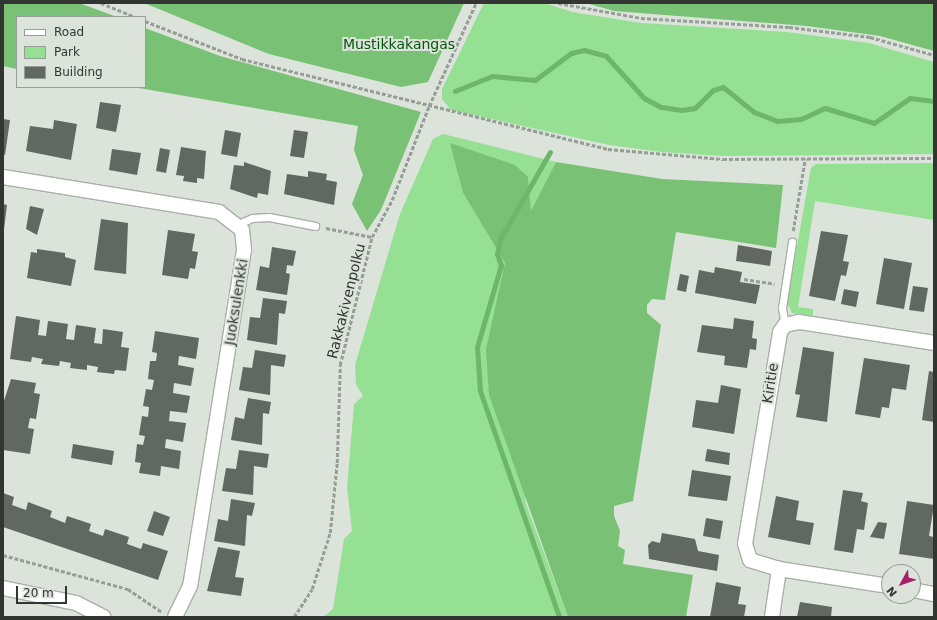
<!DOCTYPE html>
<style>
body{margin:0}
#map{position:relative;width:937px;height:620px;overflow:hidden;background:#dbe3da;font-family:"DejaVu Sans",sans-serif}
div>[style]{position:absolute}
[style*='--x']{left:calc(var(--x)*1px);top:calc(var(--y)*1px);width:calc(var(--w)*1px);rotate:calc(var(--a)*1deg)}
.green>*{inset:0;background:#96e093}
.forest>*{inset:0;background:#78c175}
.stream>*{height:5px;margin:-2.5px;padding:0 2.5px;transform-origin:2.5px;border-radius:2.5px;background:#6db66a}
.building>*{inset:0;background:#616861}
.path>*{height:2.5px;margin-top:-1.25px;transform-origin:0;background:repeating-linear-gradient(90deg,#979d97 0 4px,transparent 0 6px)}
.roads{filter:drop-shadow(1px 0 #a8b0a7) drop-shadow(-1px 0 #a8b0a7) drop-shadow(0 1px #a8b0a7) drop-shadow(0 -1px #a8b0a7)}
.lane>*{height:7px;margin:-3.5px;padding:0 3.5px;transform-origin:3.5px;border-radius:3.5px;background:#fff}
.street>*{height:14px;margin:-7px;padding:0 7px;transform-origin:7px;border-radius:7px;background:#fff}
span{translate:-50% -50%;white-space:nowrap;text-align:center;line-height:1.15;-webkit-text-stroke:4px #dbe3da;paint-order:stroke}
.park-label{font-size:14px;color:#05570b}
.street-label{font-size:14px;color:#323532}
.frame{position:absolute;inset:0;border:4px solid #323532;pointer-events:none}
.legend{position:absolute;left:16px;top:16px;width:130px;height:72px;box-sizing:border-box;background:#dbe3da;border:1px solid #979d97;margin:0;padding:5px 7px;list-style:none;font-size:12px;color:#323532}
.legend li{display:flex;align-items:center;gap:8px;height:20px}
.legend b{width:20px;border:1px solid #979d97}
.north{position:absolute;left:881px;top:564px;width:40px;height:40px;box-sizing:border-box;background:#dbe3da;border:1px solid #979d97;border-radius:50%;rotate:230deg;font-size:11px;font-weight:700;line-height:16px;text-align:center;color:#323532}
.north::after{content:'';display:block;margin:auto;width:14px;height:18px;background:#a61f69;clip-path:polygon(50% 0,100% 100%,50% 72%,0 100%)}
.scale{position:absolute;left:16px;top:586px;width:51px;height:18px;box-sizing:border-box;border:2px solid #323532;border-top:0;padding-left:5px;font-size:12px;line-height:14px;white-space:nowrap;color:#323532;-webkit-text-stroke:3px #dbe3da;paint-order:stroke}
</style>
<div id="map">
<div class="green">
<div style="clip-path:polygon(484px 3px,545px 3px,572px 12px,641px 23px,787px 32px,869px 43px,934px 62px,934px 154px,723px 156px,661px 152px,609px 145px,451px 110px,442px 99px,442px 89px)"></div>
<div style="clip-path:polygon(443px 134px,556px 162px,531px 212px,528px 178px,463px 193px,505px 263px,503px 284px,526px 504px,568px 617px,323px 617px,333px 609px,344px 539px,352px 531px,347px 488px,354px 404px,363px 396px,356px 384px,355px 365px,400px 214px,433px 139px)"></div>
<div style="clip-path:polygon(934px 163px,934px 220px,815px 201px,798px 307px,813px 309px,813px 316px,792px 313px,787px 302px,811px 168px,816px 164px)"></div>
</div>
<div class="forest">
<div style="clip-path:polygon(3px 3px,79px 3px,117px 17px,17px 17px,17px 69px,3px 66px)"></div>
<div style="clip-path:polygon(144px 3px,464px 3px,428px 82px,401px 87px,269px 54px)"></div>
<div style="clip-path:polygon(586px 3px,934px 3px,934px 51px,880px 36px,807px 26px,614px 11px)"></div>
<div style="clip-path:polygon(145px 28px,220px 56px,421px 112px,381px 210px,367px 231px,352px 204px,363px 175px,354px 150px,358px 126px,133px 87px,145px 87px)"></div>
<div style="clip-path:polygon(450px 143px,515px 165px,528px 177px,531px 211px,556px 162px,662px 179px,783px 185px,776px 248px,676px 232px,665px 300px,652px 299px,647px 305px,647px 313px,661px 325px,633px 501px,614px 506px,614px 516px,620px 531px,618px 546px,625px 550px,623px 564px,693px 575px,686px 617px,568px 617px,489px 395px,486px 349px,505px 263px,463px 193px)"></div>
</div>
<div class="stream">
<div style="--x:455;--y:91;--w:40;--a:-22"></div>
<div style="--x:492;--y:76;--w:43;--a:5.3"></div>
<div style="--x:535;--y:80;--w:45;--a:-36.9"></div>
<div style="--x:571;--y:53;--w:13;--a:-13"></div>
<div style="--x:584;--y:50;--w:23;--a:15"></div>
<div style="--x:606;--y:56;--w:57;--a:47.9"></div>
<div style="--x:644;--y:98;--w:19;--a:28"></div>
<div style="--x:661;--y:107;--w:21;--a:8"></div>
<div style="--x:682;--y:110;--w:13;--a:-9"></div>
<div style="--x:695;--y:108;--w:25;--a:-45"></div>
<div style="--x:713;--y:90;--w:10;--a:-17"></div>
<div style="--x:723;--y:87;--w:40;--a:39"></div>
<div style="--x:754;--y:112;--w:25;--a:21"></div>
<div style="--x:777;--y:121;--w:24;--a:-5"></div>
<div style="--x:801;--y:119;--w:26;--a:-25"></div>
<div style="--x:825;--y:108;--w:51;--a:17"></div>
<div style="--x:874;--y:123;--w:44;--a:-34.8"></div>
<div style="--x:910;--y:98;--w:24;--a:7"></div>
<div style="--x:550;--y:152;--w:100;--a:119.9"></div>
<div style="--x:500;--y:239;--w:15;--a:101"></div>
<div style="--x:497;--y:254;--w:12;--a:70"></div>
<div style="--x:501;--y:265;--w:85;--a:106.3"></div>
<div style="--x:477;--y:347;--w:44;--a:86.1"></div>
<div style="--x:480;--y:391;--w:239;--a:70.7"></div>
</div>
<div class="building">
<div style="clip-path:polygon(100px 102px,121px 105px,116px 132px,96px 128px)"></div>
<div style="clip-path:polygon(3px 119px,10px 120px,5px 155px,3px 154px)"></div>
<div style="clip-path:polygon(54px 120px,77px 124px,71px 160px,26px 151px,30px 126px,53px 129px)"></div>
<div style="clip-path:polygon(225px 130px,241px 133px,237px 157px,221px 154px)"></div>
<div style="clip-path:polygon(294px 130px,308px 132px,304px 158px,290px 156px)"></div>
<div style="clip-path:polygon(181px 147px,206px 151px,204px 179px,197px 178px,197px 183px,183px 181px,184px 176px,176px 175px)"></div>
<div style="clip-path:polygon(160px 148px,170px 150px,166px 173px,156px 171px)"></div>
<div style="clip-path:polygon(112px 149px,141px 153px,137px 175px,109px 170px)"></div>
<div style="clip-path:polygon(244px 162px,271px 171px,268px 195px,258px 193px,257px 198px,230px 189px,234px 165px,244px 166px)"></div>
<div style="clip-path:polygon(308px 171px,327px 174px,326px 180px,337px 182px,334px 205px,284px 194px,287px 174px,308px 177px)"></div>
<div style="clip-path:polygon(3px 204px,7px 205px,4px 229px,3px 229px)"></div>
<div style="clip-path:polygon(30px 206px,44px 209px,37px 235px,26px 229px)"></div>
<div style="clip-path:polygon(101px 219px,128px 223px,126px 274px,94px 270px)"></div>
<div style="clip-path:polygon(168px 230px,195px 234px,192px 251px,198px 252px,195px 269px,190px 268px,188px 279px,162px 275px)"></div>
<div style="clip-path:polygon(821px 231px,848px 235px,843px 261px,849px 262px,846px 276px,841px 275px,835px 301px,809px 296px)"></div>
<div style="clip-path:polygon(738px 245px,772px 251px,770px 266px,736px 261px)"></div>
<div style="clip-path:polygon(272px 247px,296px 251px,293px 266px,287px 265px,286px 273px,290px 274px,287px 295px,256px 290px,260px 266px,269px 268px)"></div>
<div style="clip-path:polygon(37px 249px,65px 253px,65px 257px,76px 260px,71px 286px,27px 278px,31px 252px,37px 253px)"></div>
<div style="clip-path:polygon(884px 258px,912px 263px,904px 309px,876px 304px)"></div>
<div style="clip-path:polygon(715px 267px,742px 272px,740px 282px,760px 285px,756px 304px,695px 293px,699px 270px,714px 273px)"></div>
<div style="clip-path:polygon(680px 274px,689px 276px,686px 292px,677px 290px)"></div>
<div style="clip-path:polygon(913px 286px,928px 288px,924px 312px,909px 310px)"></div>
<div style="clip-path:polygon(844px 289px,859px 292px,856px 307px,841px 304px)"></div>
<div style="clip-path:polygon(263px 298px,287px 301px,285px 314px,279px 313px,277px 345px,247px 340px,250px 317px,260px 318px)"></div>
<div style="clip-path:polygon(16px 316px,40px 320px,38px 335px,46px 336px,48px 321px,68px 324px,66px 339px,74px 340px,76px 325px,96px 328px,94px 343px,102px 344px,103px 329px,123px 332px,121px 347px,129px 348px,126px 371px,115px 370px,114px 374px,97px 372px,98px 367px,87px 365px,87px 370px,70px 368px,71px 363px,60px 361px,59px 366px,41px 364px,43px 359px,32px 357px,31px 362px,10px 359px)"></div>
<div style="clip-path:polygon(734px 318px,754px 321px,752px 338px,757px 339px,756px 350px,750px 349px,747px 368px,724px 365px,725px 356px,697px 352px,702px 325px,733px 329px)"></div>
<div style="clip-path:polygon(155px 331px,199px 338px,196px 359px,179px 356px,178px 365px,194px 368px,191px 386px,174px 383px,173px 393px,190px 396px,187px 413px,170px 411px,169px 421px,186px 423px,183px 442px,166px 439px,165px 448px,181px 451px,179px 469px,161px 466px,160px 476px,139px 473px,141px 463px,135px 462px,137px 444px,143px 445px,145px 436px,139px 435px,142px 416px,148px 417px,149px 407px,143px 406px,146px 389px,152px 390px,154px 380px,148px 379px,150px 361px,156px 361px,157px 353px,152px 352px)"></div>
<div style="clip-path:polygon(803px 347px,834px 352px,827px 422px,796px 417px,800px 395px,795px 394px)"></div>
<div style="clip-path:polygon(255px 350px,286px 355px,284px 367px,271px 365px,270px 395px,239px 390px,243px 367px,252px 368px)"></div>
<div style="clip-path:polygon(864px 358px,910px 365px,906px 390px,892px 388px,889px 408px,882px 407px,880px 418px,855px 414px)"></div>
<div style="clip-path:polygon(929px 371px,934px 372px,934px 422px,922px 420px)"></div>
<div style="clip-path:polygon(11px 379px,36px 383px,34px 393px,40px 394px,36px 419px,30px 418px,28px 428px,34px 429px,30px 454px,3px 450px,3px 404px)"></div>
<div style="clip-path:polygon(721px 385px,741px 389px,734px 434px,692px 427px,696px 400px,718px 403px)"></div>
<div style="clip-path:polygon(248px 398px,271px 402px,269px 414px,263px 413px,262px 445px,231px 440px,235px 417px,244px 419px)"></div>
<div style="clip-path:polygon(73px 444px,114px 451px,112px 465px,71px 458px)"></div>
<div style="clip-path:polygon(707px 449px,730px 453px,729px 465px,705px 461px)"></div>
<div style="clip-path:polygon(239px 450px,269px 454px,267px 468px,254px 466px,253px 495px,222px 491px,226px 468px,236px 469px)"></div>
<div style="clip-path:polygon(692px 470px,731px 476px,727px 501px,688px 496px)"></div>
<div style="clip-path:polygon(843px 490px,863px 493px,861px 501px,868px 503px,864px 530px,857px 529px,853px 553px,834px 550px)"></div>
<div style="clip-path:polygon(3px 493px,14px 497px,12px 505px,26px 510px,28px 502px,52px 511px,50px 517px,65px 523px,67px 516px,91px 524px,89px 531px,103px 536px,105px 529px,129px 537px,127px 544px,141px 549px,143px 543px,168px 551px,158px 580px,3px 527px)"></div>
<div style="clip-path:polygon(776px 496px,799px 501px,796px 520px,814px 523px,810px 545px,768px 537px)"></div>
<div style="clip-path:polygon(231px 499px,255px 503px,252px 516px,247px 515px,245px 546px,214px 541px,218px 519px,228px 521px)"></div>
<div style="clip-path:polygon(907px 501px,934px 505px,929px 536px,934px 537px,934px 559px,899px 554px)"></div>
<div style="clip-path:polygon(154px 511px,170px 517px,163px 536px,147px 531px)"></div>
<div style="clip-path:polygon(706px 518px,723px 521px,720px 539px,703px 536px)"></div>
<div style="clip-path:polygon(878px 522px,887px 523px,884px 539px,870px 537px)"></div>
<div style="clip-path:polygon(662px 533px,695px 539px,698px 551px,719px 555px,717px 571px,649px 559px,648px 545px,652px 541px,660px 543px)"></div>
<div style="clip-path:polygon(218px 547px,240px 551px,235px 577px,244px 578px,241px 596px,207px 591px)"></div>
<div style="clip-path:polygon(716px 582px,741px 587px,738px 604px,746px 605px,744px 617px,710px 617px)"></div>
<div style="clip-path:polygon(800px 602px,832px 607px,831px 617px,797px 617px)"></div>
</div>
<div class="path">
<div style="--x:101;--y:3;--w:37;--a:22"></div>
<div style="--x:558;--y:3;--w:84;--a:10.2"></div>
<div style="--x:641;--y:18;--w:148;--a:3.5"></div>
<div style="--x:789;--y:27;--w:82;--a:7"></div>
<div style="--x:870;--y:37;--w:66;--a:15.7"></div>
<div style="--x:145;--y:21;--w:104;--a:21.4"></div>
<div style="--x:242;--y:59;--w:377;--a:13.8"></div>
<div style="--x:608;--y:149;--w:115;--a:5"></div>
<div style="--x:723;--y:159;--w:211;--a:-0.3"></div>
<div style="--x:326;--y:228;--w:47;--a:11.1"></div>
<div style="--x:793;--y:231;--w:73;--a:-80.5"></div>
<div style="--x:744;--y:279;--w:31;--a:9"></div>
<div style="--x:3;--y:555;--w:130;--a:15.2"></div>
<div style="--x:128;--y:589;--w:41;--a:34.1"></div>
<div style="--x:294;--y:617;--w:33;--a:-57"></div>
<div style="--x:312;--y:589;--w:59;--a:-72.2"></div>
<div style="--x:330;--y:533;--w:70;--a:-84.3"></div>
<div style="--x:337;--y:463;--w:98;--a:-88.2"></div>
<div style="--x:340;--y:365;--w:132;--a:-76"></div>
<div style="--x:372;--y:237;--w:42;--a:-61.6"></div>
<div style="--x:392;--y:200;--w:101;--a:-68.5"></div>
<div style="--x:429;--y:106;--w:113;--a:-65.5"></div>
</div>
<div class="roads">
<div class="lane">
<div style="--x:238;--y:224;--w:15;--a:-23"></div>
<div style="--x:252;--y:218;--w:17;--a:-3"></div>
<div style="--x:269;--y:217;--w:47;--a:11.1"></div>
<div style="--x:785;--y:325;--w:17;--a:-100"></div>
<div style="--x:782;--y:308;--w:67;--a:-81.4"></div>
</div>
<div class="street">
<div style="--x:3;--y:177;--w:219;--a:9.2"></div>
<div style="--x:219;--y:212;--w:29;--a:38"></div>
<div style="--x:242;--y:230;--w:20;--a:84"></div>
<div style="--x:244;--y:250;--w:340;--a:99.1"></div>
<div style="--x:190;--y:586;--w:34;--a:116"></div>
<div style="--x:779;--y:569;--w:30;--a:-163"></div>
<div style="--x:750;--y:560;--w:17;--a:-107"></div>
<div style="--x:745;--y:544;--w:215;--a:-80.6"></div>
<div style="--x:780;--y:332;--w:9;--a:-54"></div>
<div style="--x:785;--y:325;--w:14;--a:-12"></div>
<div style="--x:799;--y:322;--w:137;--a:8.8"></div>
<div style="--x:3;--y:588;--w:75;--a:11.6"></div>
<div style="--x:76;--y:603;--w:31;--a:27"></div>
<div style="--x:913;--y:590;--w:21;--a:11"></div>
<div style="--x:772;--y:617;--w:49;--a:-81.7"></div>
<div style="--x:779;--y:569;--w:111;--a:8.8"></div>
</div>
</div>
<div class="park-label">
<span style="left:399px;top:44px">Mustikkakangas</span>
</div>
<div class="street-label">
<span style="left:346px;top:301px;rotate:-76deg">Rakkakivenpolku</span>
<span style="left:236px;top:302px;rotate:-81deg">Juoksulenkki</span>
<span style="left:770px;top:383px;rotate:-81deg">Kiritie</span>
</div>
<div class="frame"></div>
<ul class="legend">
<li><b style="height:5px;background:#fff"></b>Road</li>
<li><b style="height:11px;background:#96e093"></b>Park</li>
<li><b style="height:11px;background:#616861"></b>Building</li>
</ul>
<div class="north">N</div>
<div class="scale">20 m</div>
</div>
